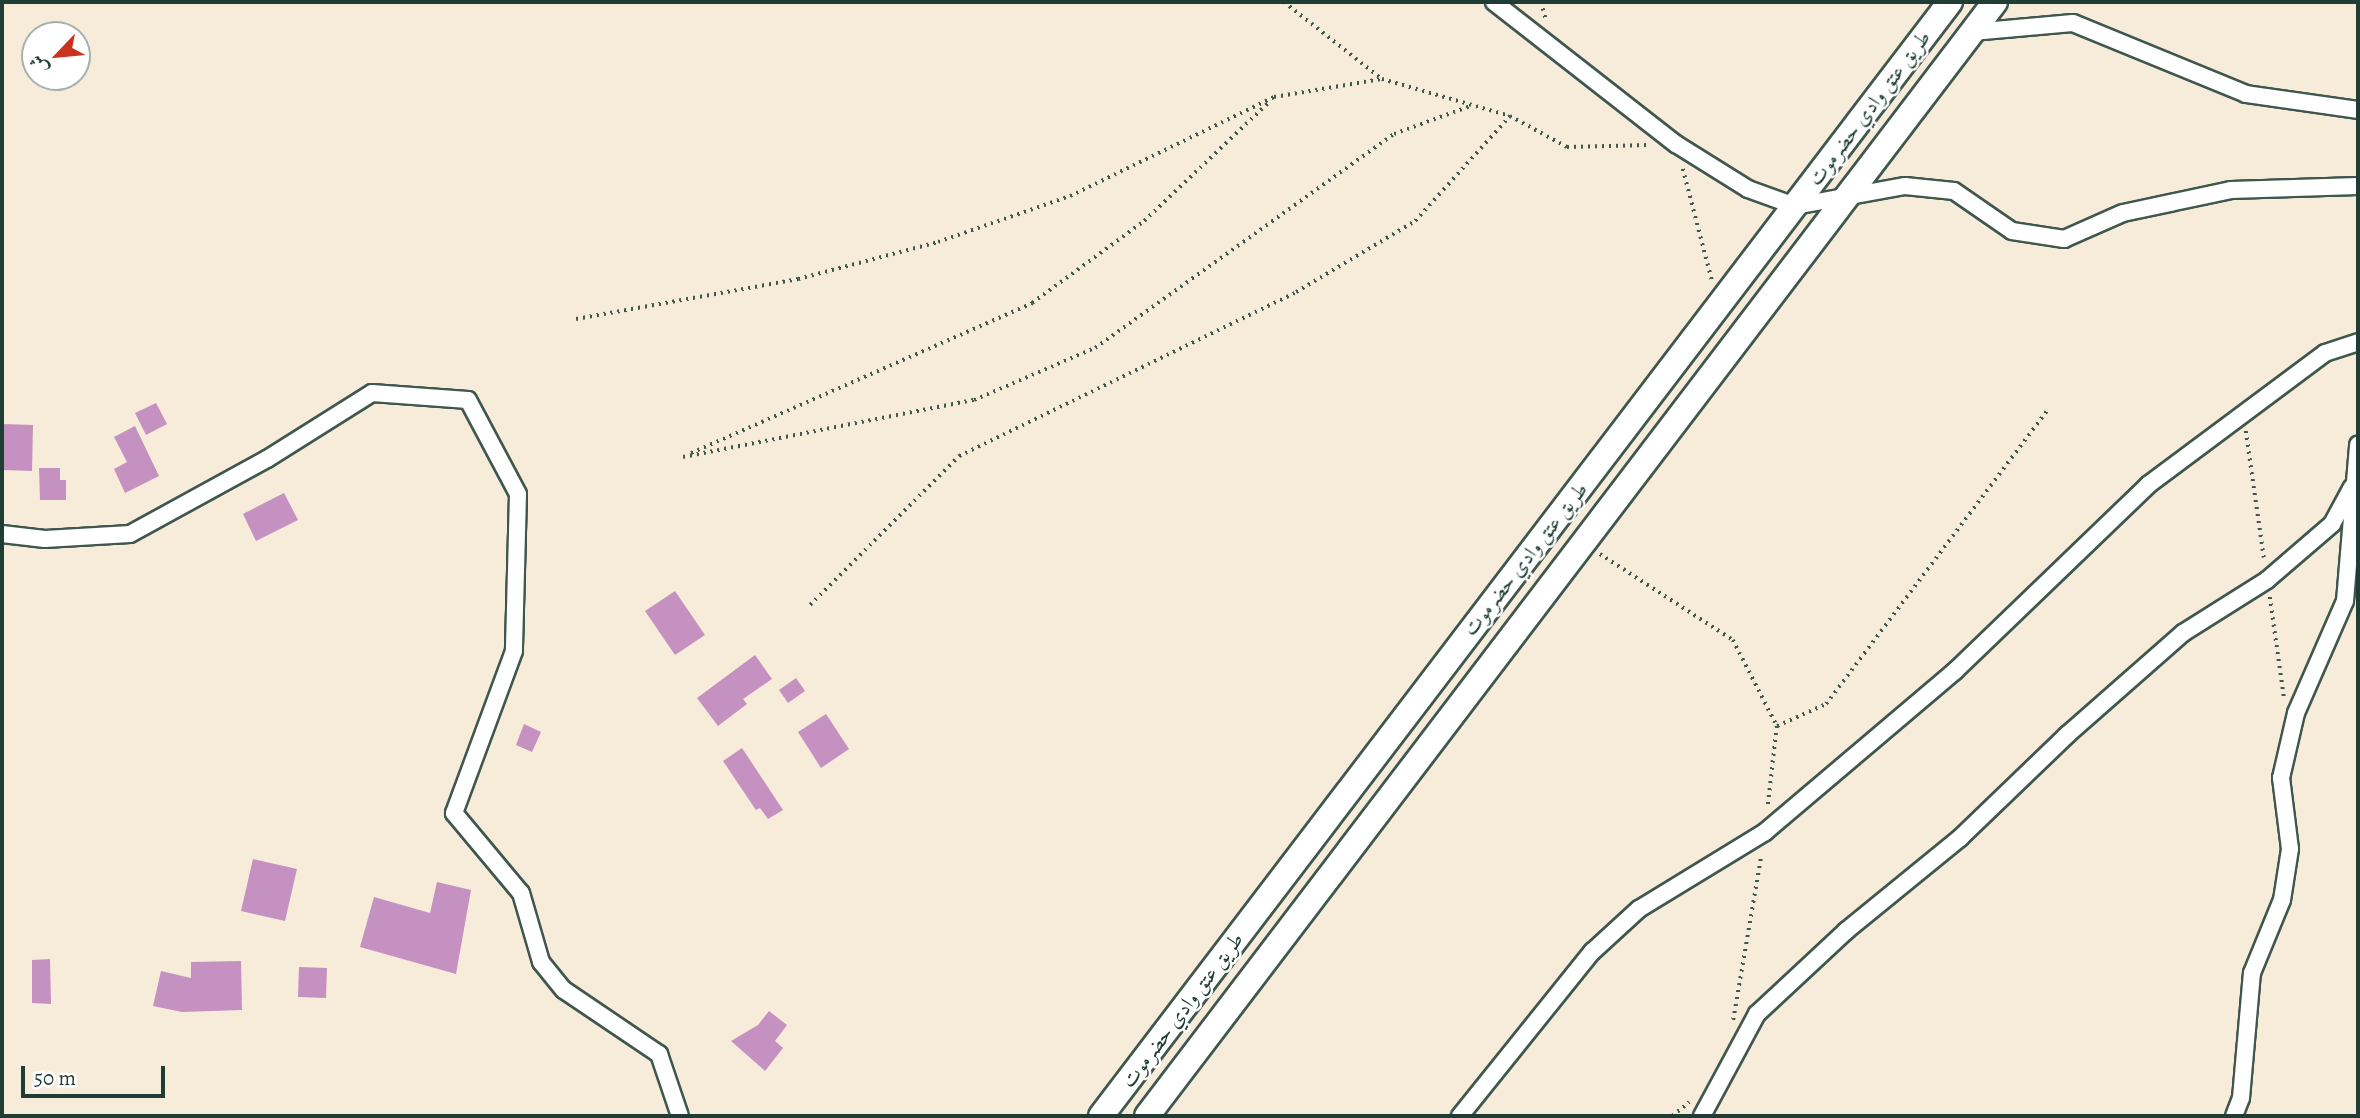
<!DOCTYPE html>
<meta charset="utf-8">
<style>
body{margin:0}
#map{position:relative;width:2360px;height:1118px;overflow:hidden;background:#f7ebda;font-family:Alegreya,Amiri,serif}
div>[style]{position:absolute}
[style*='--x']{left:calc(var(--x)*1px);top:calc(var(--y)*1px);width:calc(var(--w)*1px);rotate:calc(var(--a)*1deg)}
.building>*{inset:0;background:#c591c1}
.path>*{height:3.5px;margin-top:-1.75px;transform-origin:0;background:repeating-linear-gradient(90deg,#3f574d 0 2px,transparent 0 7px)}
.roads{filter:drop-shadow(2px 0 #3f574d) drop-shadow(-2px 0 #3f574d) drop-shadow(0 2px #3f574d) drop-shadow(0 -2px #3f574d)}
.street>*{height:16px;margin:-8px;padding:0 8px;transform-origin:8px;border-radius:8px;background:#fff}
.primary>*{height:24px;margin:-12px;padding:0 12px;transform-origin:12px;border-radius:12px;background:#fff}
span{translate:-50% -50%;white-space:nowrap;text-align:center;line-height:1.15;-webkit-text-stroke:5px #fff;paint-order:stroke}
.street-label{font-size:21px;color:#1f3d34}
.frame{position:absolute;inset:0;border:4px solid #1f3d34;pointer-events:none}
.north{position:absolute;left:21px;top:21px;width:70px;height:70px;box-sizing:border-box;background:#fff;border:2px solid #a5b1ae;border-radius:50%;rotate:244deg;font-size:19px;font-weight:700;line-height:28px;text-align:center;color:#1f3d34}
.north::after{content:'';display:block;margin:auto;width:24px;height:32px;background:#c8321e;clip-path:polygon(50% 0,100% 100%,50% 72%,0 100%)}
.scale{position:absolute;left:21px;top:1066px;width:144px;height:32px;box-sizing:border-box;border:4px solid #1f3d34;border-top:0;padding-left:9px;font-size:21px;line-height:24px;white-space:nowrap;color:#1f3d34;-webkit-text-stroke:5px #fff;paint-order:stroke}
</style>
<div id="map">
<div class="building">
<div style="clip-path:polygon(156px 403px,167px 424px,146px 435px,135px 413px)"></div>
<div style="clip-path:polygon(2px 424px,33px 425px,32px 471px,2px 470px)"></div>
<div style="clip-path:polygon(135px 426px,159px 476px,125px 493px,114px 469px,127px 462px,114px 437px)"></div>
<div style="clip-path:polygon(39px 468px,60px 468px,60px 480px,66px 480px,66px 500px,40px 500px)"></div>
<div style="clip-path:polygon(284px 493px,298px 520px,256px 541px,243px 514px)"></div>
<div style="clip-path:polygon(675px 591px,705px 635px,675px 655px,645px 611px)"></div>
<div style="clip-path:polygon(755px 655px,772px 679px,743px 699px,747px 704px,718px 726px,697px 698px)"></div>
<div style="clip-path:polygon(796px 678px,805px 691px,788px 703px,779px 690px)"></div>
<div style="clip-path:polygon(826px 714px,849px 749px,821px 768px,798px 732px)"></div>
<div style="clip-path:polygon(524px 724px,541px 732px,532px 752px,516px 745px)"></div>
<div style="clip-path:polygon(742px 748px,783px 810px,768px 819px,760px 808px,756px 810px,723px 761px)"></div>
<div style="clip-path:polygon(253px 859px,297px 869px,285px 921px,241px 911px)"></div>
<div style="clip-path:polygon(437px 882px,471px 890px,456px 974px,360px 947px,374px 897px,430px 913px)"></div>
<div style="clip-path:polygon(50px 959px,51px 1004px,32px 1003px,32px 960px)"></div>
<div style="clip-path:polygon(241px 961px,242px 1010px,182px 1012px,153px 1006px,161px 971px,191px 978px,191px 962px)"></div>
<div style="clip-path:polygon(299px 967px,327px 968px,326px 998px,298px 997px)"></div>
<div style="clip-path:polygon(769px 1011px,787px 1025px,775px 1041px,783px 1048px,765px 1071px,731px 1041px,758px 1025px)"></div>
</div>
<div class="path">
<div style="--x:1284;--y:2;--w:125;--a:38.2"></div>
<div style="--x:1541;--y:2;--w:19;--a:74"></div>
<div style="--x:1683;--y:169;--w:115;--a:75.4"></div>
<div style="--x:576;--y:319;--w:226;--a:-10.2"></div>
<div style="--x:798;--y:279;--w:145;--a:-14.8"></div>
<div style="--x:938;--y:242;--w:140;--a:-19.2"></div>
<div style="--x:1070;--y:196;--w:227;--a:-25.9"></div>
<div style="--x:1274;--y:97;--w:109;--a:-9.5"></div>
<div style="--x:1382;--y:79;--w:133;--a:16.1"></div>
<div style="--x:1510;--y:116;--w:65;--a:28.5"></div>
<div style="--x:1567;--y:147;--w:82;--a:-1.4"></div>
<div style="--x:2246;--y:431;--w:128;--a:81.9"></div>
<div style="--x:691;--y:453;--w:373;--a:-23.7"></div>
<div style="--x:1032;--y:303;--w:139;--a:-36.2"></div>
<div style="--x:1144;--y:221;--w:174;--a:-43.6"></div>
<div style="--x:683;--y:457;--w:297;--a:-11.1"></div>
<div style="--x:974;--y:400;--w:132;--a:-23.3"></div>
<div style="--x:1095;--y:348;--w:368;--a:-35.6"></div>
<div style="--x:1394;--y:134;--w:81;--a:-20.2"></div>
<div style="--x:1600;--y:554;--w:158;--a:32.9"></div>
<div style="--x:1733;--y:640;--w:97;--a:62.9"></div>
<div style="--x:1777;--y:726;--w:81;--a:96.4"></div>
<div style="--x:2270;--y:597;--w:101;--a:82"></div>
<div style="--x:810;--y:605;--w:211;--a:-45"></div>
<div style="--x:959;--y:456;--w:375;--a:-25.9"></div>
<div style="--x:1296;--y:292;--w:139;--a:-30.8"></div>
<div style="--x:1415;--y:221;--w:142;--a:-47.9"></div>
<div style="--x:1777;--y:726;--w:54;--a:-24.2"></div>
<div style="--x:1826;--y:704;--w:367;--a:-53"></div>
<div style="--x:1733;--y:1020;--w:166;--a:-80.3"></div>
<div style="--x:1672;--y:1116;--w:22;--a:-39"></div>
</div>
<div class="roads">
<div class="street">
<div style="--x:1494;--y:2;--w:231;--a:38"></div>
<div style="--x:1676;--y:144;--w:85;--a:32"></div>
<div style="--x:1748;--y:189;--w:50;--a:19.9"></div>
<div style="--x:1795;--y:206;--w:112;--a:-10.3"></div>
<div style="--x:1905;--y:186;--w:49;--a:5.8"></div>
<div style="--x:1954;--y:191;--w:70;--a:34.6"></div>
<div style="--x:2012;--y:231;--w:53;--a:8.7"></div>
<div style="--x:2064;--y:239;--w:64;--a:-23.8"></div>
<div style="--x:2123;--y:213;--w:110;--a:-12"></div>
<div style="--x:2231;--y:190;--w:127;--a:-1.8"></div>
<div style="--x:1972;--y:32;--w:101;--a:-5.1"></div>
<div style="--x:2073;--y:23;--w:187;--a:22.3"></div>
<div style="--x:2246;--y:94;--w:113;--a:8.1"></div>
<div style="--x:2;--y:534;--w:43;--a:6.6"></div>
<div style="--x:45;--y:539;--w:85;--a:-3.4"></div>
<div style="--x:130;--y:534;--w:156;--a:-28.7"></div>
<div style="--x:267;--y:459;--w:124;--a:-32.2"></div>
<div style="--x:372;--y:393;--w:96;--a:4.2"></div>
<div style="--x:468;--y:400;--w:106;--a:62"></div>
<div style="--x:518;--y:494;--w:157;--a:91.5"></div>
<div style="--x:514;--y:651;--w:173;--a:110.3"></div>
<div style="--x:454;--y:813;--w:104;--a:50.1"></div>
<div style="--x:521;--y:893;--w:72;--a:73.8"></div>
<div style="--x:541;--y:962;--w:36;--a:51"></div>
<div style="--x:564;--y:990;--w:115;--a:34"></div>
<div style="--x:659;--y:1054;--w:65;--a:71.3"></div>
<div style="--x:1460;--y:1116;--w:211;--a:-51.2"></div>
<div style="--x:1592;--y:952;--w:64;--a:-42.5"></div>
<div style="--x:1639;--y:909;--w:148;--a:-31.4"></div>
<div style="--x:1765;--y:832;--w:249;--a:-40.3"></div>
<div style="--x:1955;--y:671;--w:268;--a:-43.9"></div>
<div style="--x:2148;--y:485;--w:221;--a:-36.7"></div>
<div style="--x:2325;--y:353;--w:35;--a:-18"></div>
<div style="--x:1702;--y:1116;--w:116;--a:-61.7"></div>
<div style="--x:1757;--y:1014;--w:122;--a:-43"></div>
<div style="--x:1846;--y:931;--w:147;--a:-39.2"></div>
<div style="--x:1960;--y:838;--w:149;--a:-43.9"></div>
<div style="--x:2067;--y:735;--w:154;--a:-41.3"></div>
<div style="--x:2183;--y:633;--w:99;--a:-32.2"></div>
<div style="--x:2267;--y:580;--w:86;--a:-40.7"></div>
<div style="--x:2332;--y:524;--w:42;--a:-61.6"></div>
<div style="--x:2234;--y:1116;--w:19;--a:-69"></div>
<div style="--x:2241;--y:1098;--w:125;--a:-85"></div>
<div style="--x:2252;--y:973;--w:79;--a:-67.7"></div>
<div style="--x:2282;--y:900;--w:52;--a:-81.1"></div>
<div style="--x:2290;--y:849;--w:72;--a:-97.2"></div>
<div style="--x:2281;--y:778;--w:67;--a:-77"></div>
<div style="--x:2296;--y:713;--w:122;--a:-66.4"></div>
<div style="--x:2345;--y:601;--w:157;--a:-85.2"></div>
</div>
<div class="primary">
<div style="--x:1101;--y:1116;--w:1401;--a:-52.69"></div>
<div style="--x:1147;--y:1116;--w:1400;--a:-52.72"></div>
</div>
</div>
<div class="street-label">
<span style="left:1869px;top:108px;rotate:-53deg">طريق عتق وادي حضرموت</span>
<span style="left:1525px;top:559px;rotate:-52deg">طريق عتق وادي حضرموت</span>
<span style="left:1182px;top:1010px;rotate:-53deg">طريق عتق وادي حضرموت</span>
</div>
<div class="frame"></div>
<div class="north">ش</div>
<div class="scale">50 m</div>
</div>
